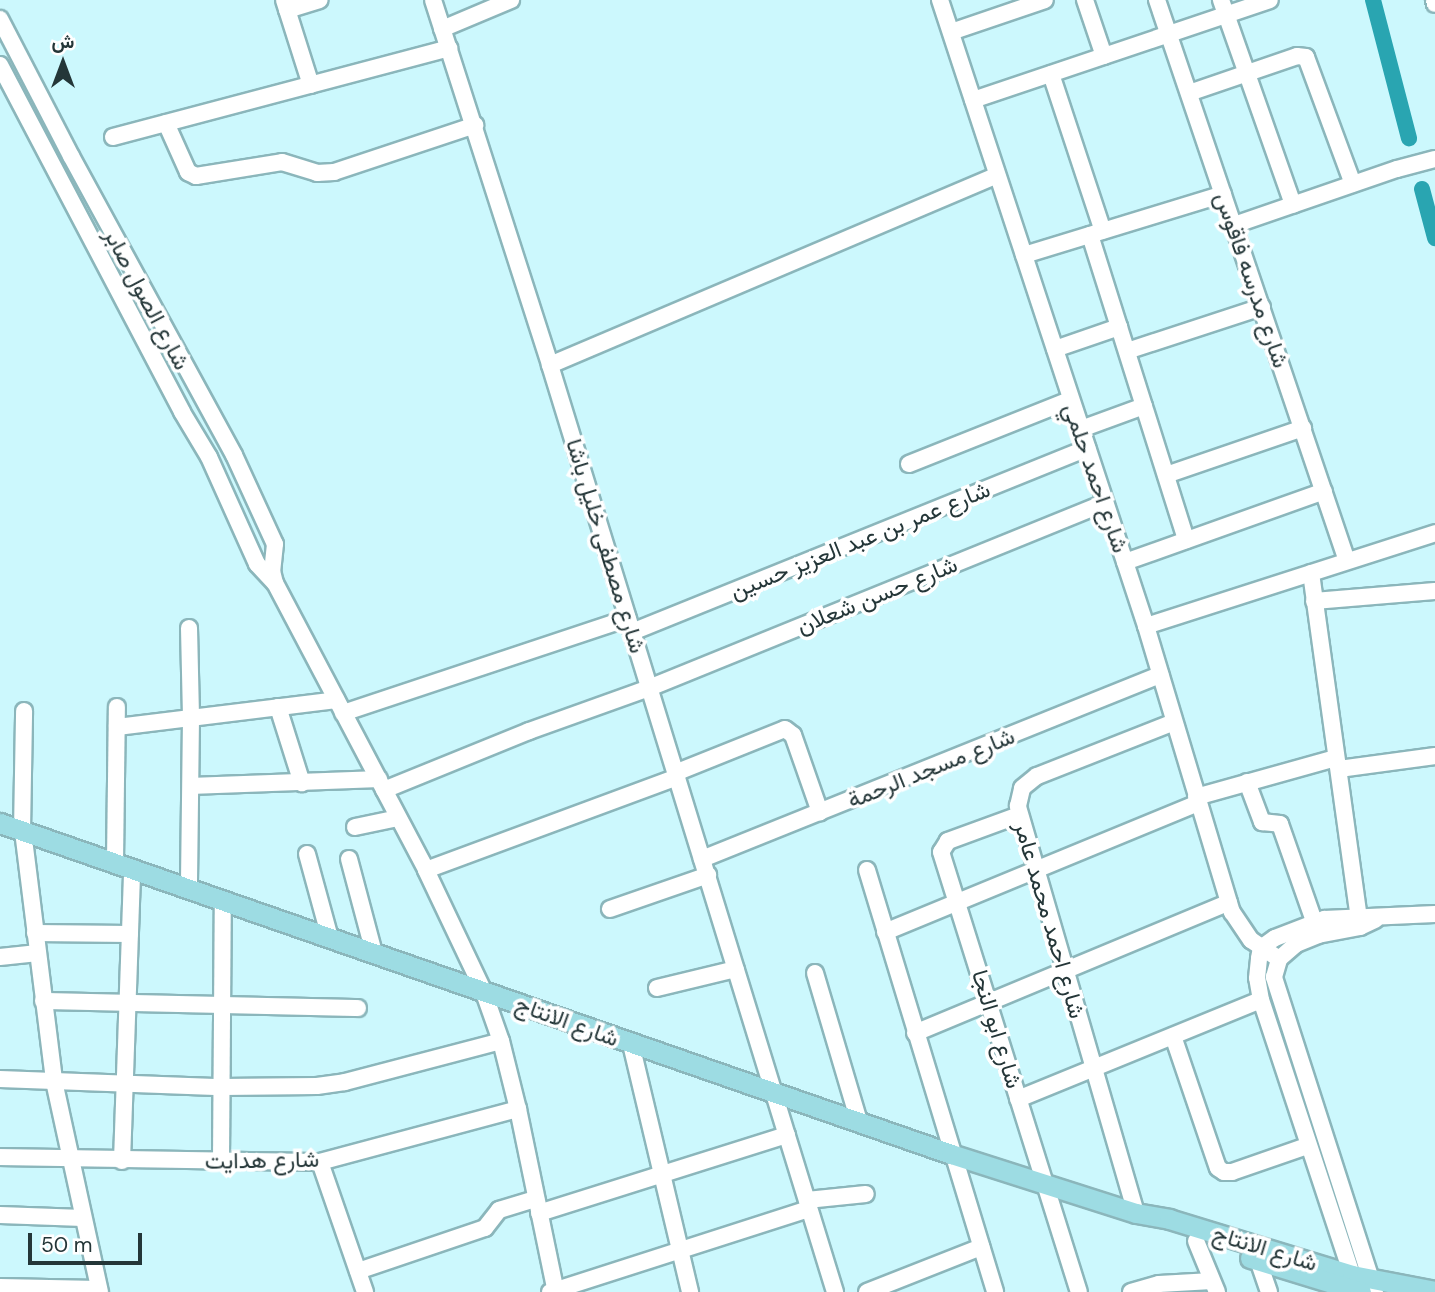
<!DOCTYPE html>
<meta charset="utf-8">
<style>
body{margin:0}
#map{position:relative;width:1435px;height:1292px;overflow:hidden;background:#ccf8fd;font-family:"DM Sans",Vazirmatn,sans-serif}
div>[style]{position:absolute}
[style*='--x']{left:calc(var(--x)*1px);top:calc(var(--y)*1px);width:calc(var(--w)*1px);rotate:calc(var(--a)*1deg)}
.canal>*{height:16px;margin:-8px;padding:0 8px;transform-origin:8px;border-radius:8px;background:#29a5b1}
.roads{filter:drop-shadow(2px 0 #8bb6bb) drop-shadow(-2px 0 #8bb6bb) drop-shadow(0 2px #8bb6bb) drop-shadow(0 -2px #8bb6bb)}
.minor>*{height:16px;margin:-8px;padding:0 8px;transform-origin:8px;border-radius:8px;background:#fff}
.major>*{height:19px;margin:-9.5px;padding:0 9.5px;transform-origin:9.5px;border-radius:9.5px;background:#9ddce3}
span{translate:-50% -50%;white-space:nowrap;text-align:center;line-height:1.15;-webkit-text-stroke:7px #fff;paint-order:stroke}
.street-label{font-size:23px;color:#243638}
.north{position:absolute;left:28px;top:28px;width:70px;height:70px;-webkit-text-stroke:5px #fff;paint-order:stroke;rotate:0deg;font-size:19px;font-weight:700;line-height:28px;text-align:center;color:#243638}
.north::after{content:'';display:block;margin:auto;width:24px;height:32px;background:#243638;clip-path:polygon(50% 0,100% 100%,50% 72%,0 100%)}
.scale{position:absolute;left:28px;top:1233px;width:114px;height:32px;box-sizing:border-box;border:4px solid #243638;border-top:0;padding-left:9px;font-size:21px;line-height:24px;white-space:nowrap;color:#243638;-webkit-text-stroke:5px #fff;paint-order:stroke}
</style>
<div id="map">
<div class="canal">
<div style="--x:1373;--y:0;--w:143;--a:75.4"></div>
<div style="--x:1422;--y:189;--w:51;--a:75.1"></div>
</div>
<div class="roads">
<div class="minor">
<div style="--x:284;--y:0;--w:89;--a:72.4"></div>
<div style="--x:433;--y:0;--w:383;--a:72.2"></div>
<div style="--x:550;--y:365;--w:970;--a:72.91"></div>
<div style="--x:940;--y:0;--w:659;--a:71.78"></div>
<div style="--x:1146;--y:626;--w:299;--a:73.3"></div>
<div style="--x:1232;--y:912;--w:34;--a:56"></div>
<div style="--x:1251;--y:940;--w:34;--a:34"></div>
<div style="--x:1085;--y:0;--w:59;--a:71.3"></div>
<div style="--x:1157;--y:0;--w:592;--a:71.29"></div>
<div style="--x:1221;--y:0;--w:217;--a:70.6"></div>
<div style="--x:1434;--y:0;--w:4;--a:76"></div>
<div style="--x:287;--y:10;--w:34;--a:-17"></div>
<div style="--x:0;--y:19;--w:154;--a:62.6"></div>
<div style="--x:71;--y:156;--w:341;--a:61.4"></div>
<div style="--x:234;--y:455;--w:98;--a:65.3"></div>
<div style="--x:275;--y:544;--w:27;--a:96"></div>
<div style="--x:272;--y:571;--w:12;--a:76"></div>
<div style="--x:275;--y:583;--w:324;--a:62.2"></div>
<div style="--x:426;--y:870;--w:133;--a:64.6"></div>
<div style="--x:483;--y:990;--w:54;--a:70.6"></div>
<div style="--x:501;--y:1041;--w:70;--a:76"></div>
<div style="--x:518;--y:1109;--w:187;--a:78.3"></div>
<div style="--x:442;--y:29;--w:75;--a:-22.8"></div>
<div style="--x:951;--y:32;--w:99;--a:-18.8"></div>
<div style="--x:0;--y:65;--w:392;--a:62.3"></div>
<div style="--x:182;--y:412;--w:52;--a:59"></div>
<div style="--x:209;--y:457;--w:117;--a:65.8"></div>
<div style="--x:257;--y:564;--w:26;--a:47"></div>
<div style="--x:1051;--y:74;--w:165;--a:71.7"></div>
<div style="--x:1189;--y:93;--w:114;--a:-18.9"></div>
<div style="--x:1297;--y:56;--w:9;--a:6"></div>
<div style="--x:1306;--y:57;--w:135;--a:69.7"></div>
<div style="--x:973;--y:100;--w:313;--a:-18.6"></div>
<div style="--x:166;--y:123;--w:54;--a:65.8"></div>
<div style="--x:188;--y:172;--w:9;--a:27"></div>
<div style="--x:196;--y:176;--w:87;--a:-9.2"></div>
<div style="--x:282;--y:162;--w:37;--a:17"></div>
<div style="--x:317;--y:173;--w:17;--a:-3"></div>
<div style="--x:334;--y:172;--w:149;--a:-18.4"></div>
<div style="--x:113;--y:137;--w:348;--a:-14.8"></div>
<div style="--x:1234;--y:225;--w:172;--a:-19"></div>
<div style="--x:1397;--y:169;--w:39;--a:-15"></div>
<div style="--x:1090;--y:235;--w:320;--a:72.5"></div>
<div style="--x:1024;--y:255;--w:208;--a:-17"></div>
<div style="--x:1055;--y:349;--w:68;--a:-19"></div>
<div style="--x:1127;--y:351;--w:142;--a:-18.1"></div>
<div style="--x:550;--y:365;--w:484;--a:-23"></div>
<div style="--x:1081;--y:429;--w:67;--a:-20.1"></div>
<div style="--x:909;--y:464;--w:173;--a:-21.7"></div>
<div style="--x:1166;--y:475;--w:145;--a:-18.9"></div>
<div style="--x:1125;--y:562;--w:211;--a:-19.6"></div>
<div style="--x:1311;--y:573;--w:354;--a:82.1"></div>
<div style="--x:1314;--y:601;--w:121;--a:-4.7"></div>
<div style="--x:1146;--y:626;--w:304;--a:-17.8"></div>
<div style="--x:189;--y:628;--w:90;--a:88.7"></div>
<div style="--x:191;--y:718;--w:171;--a:90.7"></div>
<div style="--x:632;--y:632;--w:491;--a:-22"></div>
<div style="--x:278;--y:707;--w:80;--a:72.5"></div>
<div style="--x:343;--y:713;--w:300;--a:-18.4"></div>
<div style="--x:117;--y:727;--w:221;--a:-7"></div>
<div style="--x:1339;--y:769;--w:97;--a:-7.7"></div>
<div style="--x:675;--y:773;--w:118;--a:-21.8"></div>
<div style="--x:785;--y:729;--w:10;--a:37"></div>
<div style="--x:793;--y:735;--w:82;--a:70.7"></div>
<div style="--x:1247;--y:782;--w:43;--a:69.4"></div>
<div style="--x:1262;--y:822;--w:18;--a:6"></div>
<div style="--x:1280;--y:824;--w:103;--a:70.7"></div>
<div style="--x:191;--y:786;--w:188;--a:-2.1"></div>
<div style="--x:384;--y:790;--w:157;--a:-22.1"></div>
<div style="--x:529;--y:731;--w:127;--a:-19.7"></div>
<div style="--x:649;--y:688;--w:492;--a:-22.1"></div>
<div style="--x:1196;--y:797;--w:145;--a:-15.6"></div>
<div style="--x:1019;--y:815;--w:76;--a:159.9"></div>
<div style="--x:948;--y:841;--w:13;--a:122"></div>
<div style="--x:941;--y:852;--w:461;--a:72.6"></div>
<div style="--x:355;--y:827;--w:44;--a:-11.8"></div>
<div style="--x:22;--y:831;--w:120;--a:-89"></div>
<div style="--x:23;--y:831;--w:252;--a:82.9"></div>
<div style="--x:54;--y:1081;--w:216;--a:77.7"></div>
<div style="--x:307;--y:854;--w:87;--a:74.7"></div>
<div style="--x:349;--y:859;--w:97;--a:75.1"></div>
<div style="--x:702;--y:859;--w:494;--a:-21.9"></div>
<div style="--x:115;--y:862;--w:155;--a:-89.3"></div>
<div style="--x:426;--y:870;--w:268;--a:-20.3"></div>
<div style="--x:867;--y:870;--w:441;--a:73.1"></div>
<div style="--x:610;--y:909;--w:104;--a:-19.1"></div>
<div style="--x:885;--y:932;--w:339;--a:-22.4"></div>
<div style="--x:35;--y:933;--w:95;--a:0.6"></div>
<div style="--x:0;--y:957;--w:38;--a:-6"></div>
<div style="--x:815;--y:973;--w:155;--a:73.5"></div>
<div style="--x:657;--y:988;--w:81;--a:-13.5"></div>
<div style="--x:43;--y:1001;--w:315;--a:1.3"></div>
<div style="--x:915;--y:1033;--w:340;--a:-22.6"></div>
<div style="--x:1173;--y:1036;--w:139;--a:71.2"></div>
<div style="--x:1218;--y:1168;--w:7;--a:34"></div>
<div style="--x:1224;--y:1172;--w:8;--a:0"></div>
<div style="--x:1232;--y:1172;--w:79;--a:-19.1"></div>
<div style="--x:631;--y:1044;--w:255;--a:76.6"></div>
<div style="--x:0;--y:1079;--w:222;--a:2.1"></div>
<div style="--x:222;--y:1087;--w:95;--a:-0.6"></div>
<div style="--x:317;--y:1086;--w:28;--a:-8"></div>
<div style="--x:345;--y:1082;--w:161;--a:-14.7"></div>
<div style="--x:1018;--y:1099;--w:262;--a:-22.2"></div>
<div style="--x:0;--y:1157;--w:320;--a:0.9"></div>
<div style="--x:320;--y:1162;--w:205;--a:-15"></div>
<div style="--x:122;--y:1161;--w:293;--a:-88"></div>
<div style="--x:221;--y:1161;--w:260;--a:-89.6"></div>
<div style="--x:320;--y:1162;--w:138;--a:70.9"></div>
<div style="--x:807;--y:1200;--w:59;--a:-5.8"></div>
<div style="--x:539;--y:1213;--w:260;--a:-17.5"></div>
<div style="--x:1136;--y:1213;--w:424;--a:-106.2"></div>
<div style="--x:1018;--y:806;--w:18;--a:-77"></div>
<div style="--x:1022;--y:788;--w:19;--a:-39"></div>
<div style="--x:1037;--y:776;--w:147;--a:-21.5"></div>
<div style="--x:0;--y:1215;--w:83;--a:2.1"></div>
<div style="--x:1196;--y:1241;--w:55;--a:67.6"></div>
<div style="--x:1258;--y:1260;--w:34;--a:71"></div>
<div style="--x:358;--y:1271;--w:134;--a:-18.7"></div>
<div style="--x:485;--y:1228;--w:23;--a:-52"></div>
<div style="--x:499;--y:1210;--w:39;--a:-17"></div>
<div style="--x:1355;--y:1284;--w:299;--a:-108.3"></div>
<div style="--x:1261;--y:1000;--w:22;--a:-100"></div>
<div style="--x:1257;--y:978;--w:20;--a:-84"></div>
<div style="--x:1259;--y:958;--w:10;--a:-79"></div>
<div style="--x:1261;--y:948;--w:17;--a:-36"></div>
<div style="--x:1275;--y:938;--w:53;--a:-21.2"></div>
<div style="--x:1324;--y:919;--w:111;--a:-2.6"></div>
<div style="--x:0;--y:1287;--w:99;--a:1.2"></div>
<div style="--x:550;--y:1292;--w:272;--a:-17.8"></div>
<div style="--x:867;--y:1292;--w:123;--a:-21.5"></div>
<div style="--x:1131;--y:1292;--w:29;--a:-16"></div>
<div style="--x:1159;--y:1284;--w:53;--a:-3.2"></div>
<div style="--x:1375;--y:1292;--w:331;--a:-107.8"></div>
<div style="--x:1274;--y:977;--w:19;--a:-74"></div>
<div style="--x:1279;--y:959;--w:23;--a:-41"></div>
<div style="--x:1296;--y:944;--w:24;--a:-22"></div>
<div style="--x:1318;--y:935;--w:43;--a:-10.8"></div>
<div style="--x:1360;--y:927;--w:17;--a:-25"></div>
</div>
<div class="major">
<div style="--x:0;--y:823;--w:1007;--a:19.19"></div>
<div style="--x:951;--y:1154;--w:194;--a:17.7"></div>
<div style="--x:1136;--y:1213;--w:34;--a:10"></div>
<div style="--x:1169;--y:1219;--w:191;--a:17"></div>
<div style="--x:1352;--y:1275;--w:85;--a:10.9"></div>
<div style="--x:1250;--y:1258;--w:116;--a:17"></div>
</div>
</div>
<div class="street-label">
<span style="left:1252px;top:280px;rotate:71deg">شارع مدرسه فاقوس</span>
<span style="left:147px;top:299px;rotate:62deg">شارع الصول صابر</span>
<span style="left:1096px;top:478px;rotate:71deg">شارع احمد حلمي</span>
<span style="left:860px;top:540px;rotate:-22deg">شارع عمر بن عبد العزيز حسين</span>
<span style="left:606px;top:546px;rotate:73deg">شارع مصطفى خليل باشا</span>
<span style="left:877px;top:595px;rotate:-22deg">شارع حسن شعلان</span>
<span style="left:931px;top:768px;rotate:-22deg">شارع مسجد الرحمة</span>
<span style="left:1050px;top:920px;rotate:74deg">شارع احمد محمد عامر</span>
<span style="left:567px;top:1021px;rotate:20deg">شارع الانتاج</span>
<span style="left:997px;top:1029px;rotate:73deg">شارع ابو النجا</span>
<span style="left:262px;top:1160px;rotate:-1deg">شارع هدايت</span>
<span style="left:1265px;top:1248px;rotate:17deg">شارع الانتاج</span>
</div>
<div class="north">ش</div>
<div class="scale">50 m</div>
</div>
